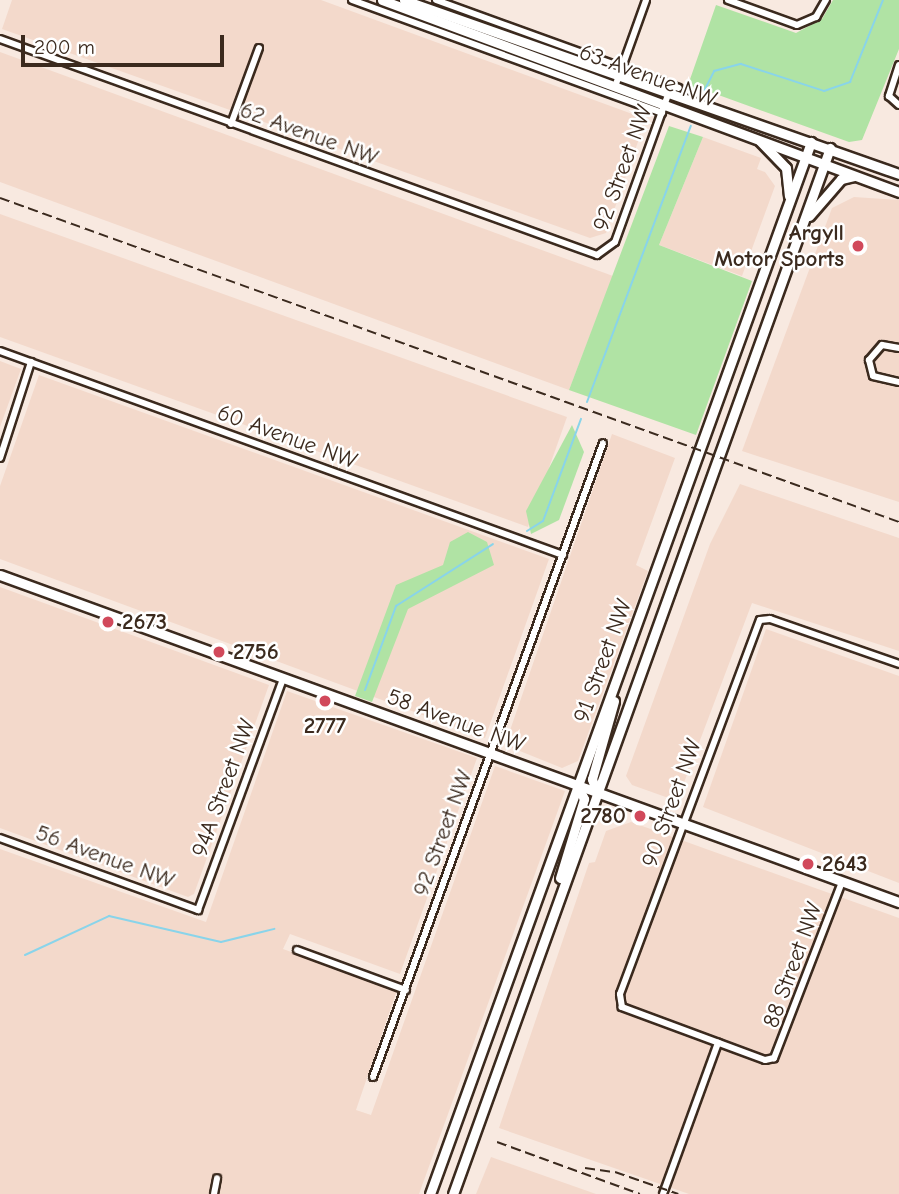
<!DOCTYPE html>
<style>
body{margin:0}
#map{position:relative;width:899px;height:1194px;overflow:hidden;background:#f8e9e0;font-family:"Comic Neue",sans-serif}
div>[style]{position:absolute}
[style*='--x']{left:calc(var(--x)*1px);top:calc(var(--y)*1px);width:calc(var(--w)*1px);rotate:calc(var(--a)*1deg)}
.built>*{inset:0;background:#f3d9cb}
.green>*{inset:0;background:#b0e3a4}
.stream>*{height:2px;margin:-1px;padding:0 1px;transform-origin:1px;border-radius:1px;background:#89d4ea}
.roads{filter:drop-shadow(2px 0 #3b2a1e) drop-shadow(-2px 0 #3b2a1e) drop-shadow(0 2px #3b2a1e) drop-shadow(0 -2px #3b2a1e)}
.street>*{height:6px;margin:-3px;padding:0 3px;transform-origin:3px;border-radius:3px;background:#fff}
.secondary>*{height:9px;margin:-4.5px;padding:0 4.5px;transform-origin:4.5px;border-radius:4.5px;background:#fff}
.rail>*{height:2px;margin-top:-1px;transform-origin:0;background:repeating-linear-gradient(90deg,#3b2a1e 0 10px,transparent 0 15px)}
.dots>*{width:19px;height:19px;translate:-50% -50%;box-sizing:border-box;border:4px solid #fff;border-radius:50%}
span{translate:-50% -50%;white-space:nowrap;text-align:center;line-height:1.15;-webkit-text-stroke:5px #fff;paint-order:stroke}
.street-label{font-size:23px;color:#3b2a1e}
.poi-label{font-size:23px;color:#3b2a1e;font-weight:700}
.right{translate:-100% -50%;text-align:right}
.left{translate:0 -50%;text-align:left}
.scale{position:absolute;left:21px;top:35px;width:203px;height:32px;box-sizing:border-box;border:4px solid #3b2a1e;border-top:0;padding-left:9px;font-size:21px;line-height:24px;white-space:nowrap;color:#3b2a1e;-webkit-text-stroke:5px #fff;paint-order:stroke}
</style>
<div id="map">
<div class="built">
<div style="clip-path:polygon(12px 0,321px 0,646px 119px,606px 233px,590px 238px,2px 29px)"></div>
<div style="clip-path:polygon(0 52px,613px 276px,569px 390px,0 182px)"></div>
<div style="clip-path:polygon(703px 137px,761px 158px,757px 169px,765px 172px,775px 186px,742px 276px,659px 245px)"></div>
<div style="clip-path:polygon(854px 197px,899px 200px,899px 502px,742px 451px,832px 208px)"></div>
<div style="clip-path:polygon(0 214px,567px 417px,528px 527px,0 337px)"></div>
<div style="clip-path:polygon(0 361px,21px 369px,0 427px)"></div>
<div style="clip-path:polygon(39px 375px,549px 559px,485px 738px,0 559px,0 486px)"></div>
<div style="clip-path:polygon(612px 434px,675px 458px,636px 565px,648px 571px,578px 761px,562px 768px,505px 745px)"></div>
<div style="clip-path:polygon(740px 484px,899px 538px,899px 651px,752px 603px,677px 801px,632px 785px,626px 776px,710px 544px)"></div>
<div style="clip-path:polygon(0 587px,269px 685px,194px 894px,188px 897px,0 828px)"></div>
<div style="clip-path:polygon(766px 629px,899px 676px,899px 883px,703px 807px)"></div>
<div style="clip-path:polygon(287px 691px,477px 758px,400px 974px,290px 934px,283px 949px,397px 990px,356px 1110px,371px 1115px,495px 766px,565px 791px,419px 1194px,0 1194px,0 849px,206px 922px)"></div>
<div style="clip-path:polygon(631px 822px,899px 918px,899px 1194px,689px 1194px,499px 1128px,589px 863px,595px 862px,606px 831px)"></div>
<div style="clip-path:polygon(491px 1157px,596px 1194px,476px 1194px)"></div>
</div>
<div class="green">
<div style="clip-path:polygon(833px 0,899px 0,899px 49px,862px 140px,849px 142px,713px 93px,693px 93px,688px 85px,716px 5px,796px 33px,822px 19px)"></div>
<div style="clip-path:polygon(669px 126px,703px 137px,659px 245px,752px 281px,696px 435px,569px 390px)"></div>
<div style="clip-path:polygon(572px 425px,584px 452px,559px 520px,531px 534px,526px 511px)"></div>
<div style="clip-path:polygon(468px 532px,487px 542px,494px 565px,408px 609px,372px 702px,355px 696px,396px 585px,443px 565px,450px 542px)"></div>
</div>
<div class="stream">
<div style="--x:703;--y:93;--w:25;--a:-63"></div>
<div style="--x:714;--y:71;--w:28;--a:-15"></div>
<div style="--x:741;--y:64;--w:87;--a:18"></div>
<div style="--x:824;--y:91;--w:28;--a:-19"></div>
<div style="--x:850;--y:82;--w:88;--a:-68.1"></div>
<div style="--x:587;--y:402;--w:295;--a:-69.4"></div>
<div style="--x:527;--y:531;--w:19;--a:-32"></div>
<div style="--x:543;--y:521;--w:109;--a:-69.6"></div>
<div style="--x:365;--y:690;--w:90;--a:-69.7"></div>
<div style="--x:396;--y:606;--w:115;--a:-32.6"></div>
<div style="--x:25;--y:955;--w:93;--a:-24.9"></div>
<div style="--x:109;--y:916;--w:115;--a:13.1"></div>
<div style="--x:221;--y:942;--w:55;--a:-13.8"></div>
</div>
<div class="roads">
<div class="street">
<div style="--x:352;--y:0;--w:330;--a:20"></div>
<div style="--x:436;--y:0;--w:258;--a:19.9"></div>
<div style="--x:728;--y:0;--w:73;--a:19.9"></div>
<div style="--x:797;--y:25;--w:21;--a:-23"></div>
<div style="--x:816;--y:17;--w:20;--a:-60"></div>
<div style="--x:0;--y:39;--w:635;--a:19.89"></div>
<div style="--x:597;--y:255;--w:22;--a:-36"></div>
<div style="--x:615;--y:242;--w:156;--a:-70.2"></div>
<div style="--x:899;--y:65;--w:33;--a:108"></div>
<div style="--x:889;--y:96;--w:13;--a:42"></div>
<div style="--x:616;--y:84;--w:89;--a:-70.3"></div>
<div style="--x:231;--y:124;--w:81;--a:-69.8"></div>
<div style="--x:899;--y:348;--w:17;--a:-170"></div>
<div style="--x:882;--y:345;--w:20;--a:131"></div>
<div style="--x:869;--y:360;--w:16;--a:76"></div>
<div style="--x:873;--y:376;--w:27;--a:13"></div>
<div style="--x:0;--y:351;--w:599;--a:19.92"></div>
<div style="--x:0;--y:458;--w:101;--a:-72.1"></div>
<div style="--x:0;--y:838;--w:211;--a:20"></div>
<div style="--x:198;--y:910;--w:246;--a:-69.8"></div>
<div style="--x:842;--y:882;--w:189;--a:111.1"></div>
<div style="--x:774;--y:1058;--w:9;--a:167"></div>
<div style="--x:765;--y:1060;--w:153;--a:-159.7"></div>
<div style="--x:622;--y:1007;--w:13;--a:-99"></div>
<div style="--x:620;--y:994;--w:399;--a:-69.5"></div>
<div style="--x:760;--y:620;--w:10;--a:-6"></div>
<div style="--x:770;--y:619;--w:137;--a:19.2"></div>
<div style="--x:297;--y:950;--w:116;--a:20.2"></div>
<div style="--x:373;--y:1077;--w:674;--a:-70.06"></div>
<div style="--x:214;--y:1194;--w:16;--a:-79"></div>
<div style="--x:663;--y:1194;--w:161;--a:-70"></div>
</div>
<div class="secondary">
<div style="--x:382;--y:0;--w:552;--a:20.37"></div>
<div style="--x:404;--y:0;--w:525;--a:19.37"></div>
<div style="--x:760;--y:141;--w:37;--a:46"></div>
<div style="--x:786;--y:168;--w:28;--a:84"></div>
<div style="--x:809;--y:216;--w:49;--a:-49.1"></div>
<div style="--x:841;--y:179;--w:13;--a:-13"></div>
<div style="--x:0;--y:575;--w:957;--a:19.99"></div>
<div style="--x:597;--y:793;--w:15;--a:-110"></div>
<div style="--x:592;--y:779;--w:81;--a:-74.2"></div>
<div style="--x:560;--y:878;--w:83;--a:-73.1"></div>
<div style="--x:584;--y:799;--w:14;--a:-115"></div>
<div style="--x:430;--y:1194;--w:1119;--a:-70.09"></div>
<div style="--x:453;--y:1194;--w:1112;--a:-70.18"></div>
</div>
</div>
<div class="rail">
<div style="--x:0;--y:198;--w:956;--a:19.82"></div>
<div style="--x:497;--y:1142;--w:152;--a:20"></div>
<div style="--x:585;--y:1168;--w:30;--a:8"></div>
<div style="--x:615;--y:1172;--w:67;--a:19.2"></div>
</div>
<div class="dots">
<div style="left:858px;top:246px;background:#d1495b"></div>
<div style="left:108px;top:622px;background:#d1495b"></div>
<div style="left:219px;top:652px;background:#d1495b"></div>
<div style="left:325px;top:701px;background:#d1495b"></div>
<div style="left:640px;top:816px;background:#d1495b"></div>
<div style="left:808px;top:864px;background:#d1495b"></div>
</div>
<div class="street-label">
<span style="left:648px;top:76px;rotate:20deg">63 Avenue NW</span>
<span style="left:309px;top:134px;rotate:20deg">62 Avenue NW</span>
<span style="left:623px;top:168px;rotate:-70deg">92 Street NW</span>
<span style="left:287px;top:437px;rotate:20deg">60 Avenue NW</span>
<span style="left:603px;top:661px;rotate:-70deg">91 Street NW</span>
<span style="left:456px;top:721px;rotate:20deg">58 Avenue NW</span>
<span style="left:224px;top:788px;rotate:-70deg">94A Street NW</span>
<span style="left:672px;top:803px;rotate:-70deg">90 Street NW</span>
<span style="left:443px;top:833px;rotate:-70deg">92 Street NW</span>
<span style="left:105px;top:857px;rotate:20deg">56 Avenue NW</span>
<span style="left:793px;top:965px;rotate:-70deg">88 Street NW</span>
</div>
<div class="poi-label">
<span class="right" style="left:844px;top:246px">Argyll<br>Motor Sports</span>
<span class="left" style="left:122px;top:622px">2673</span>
<span class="left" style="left:233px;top:652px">2756</span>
<span style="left:325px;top:726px">2777</span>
<span class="right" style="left:626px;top:816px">2780</span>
<span class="left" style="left:822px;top:864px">2643</span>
</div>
<div class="scale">200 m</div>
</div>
